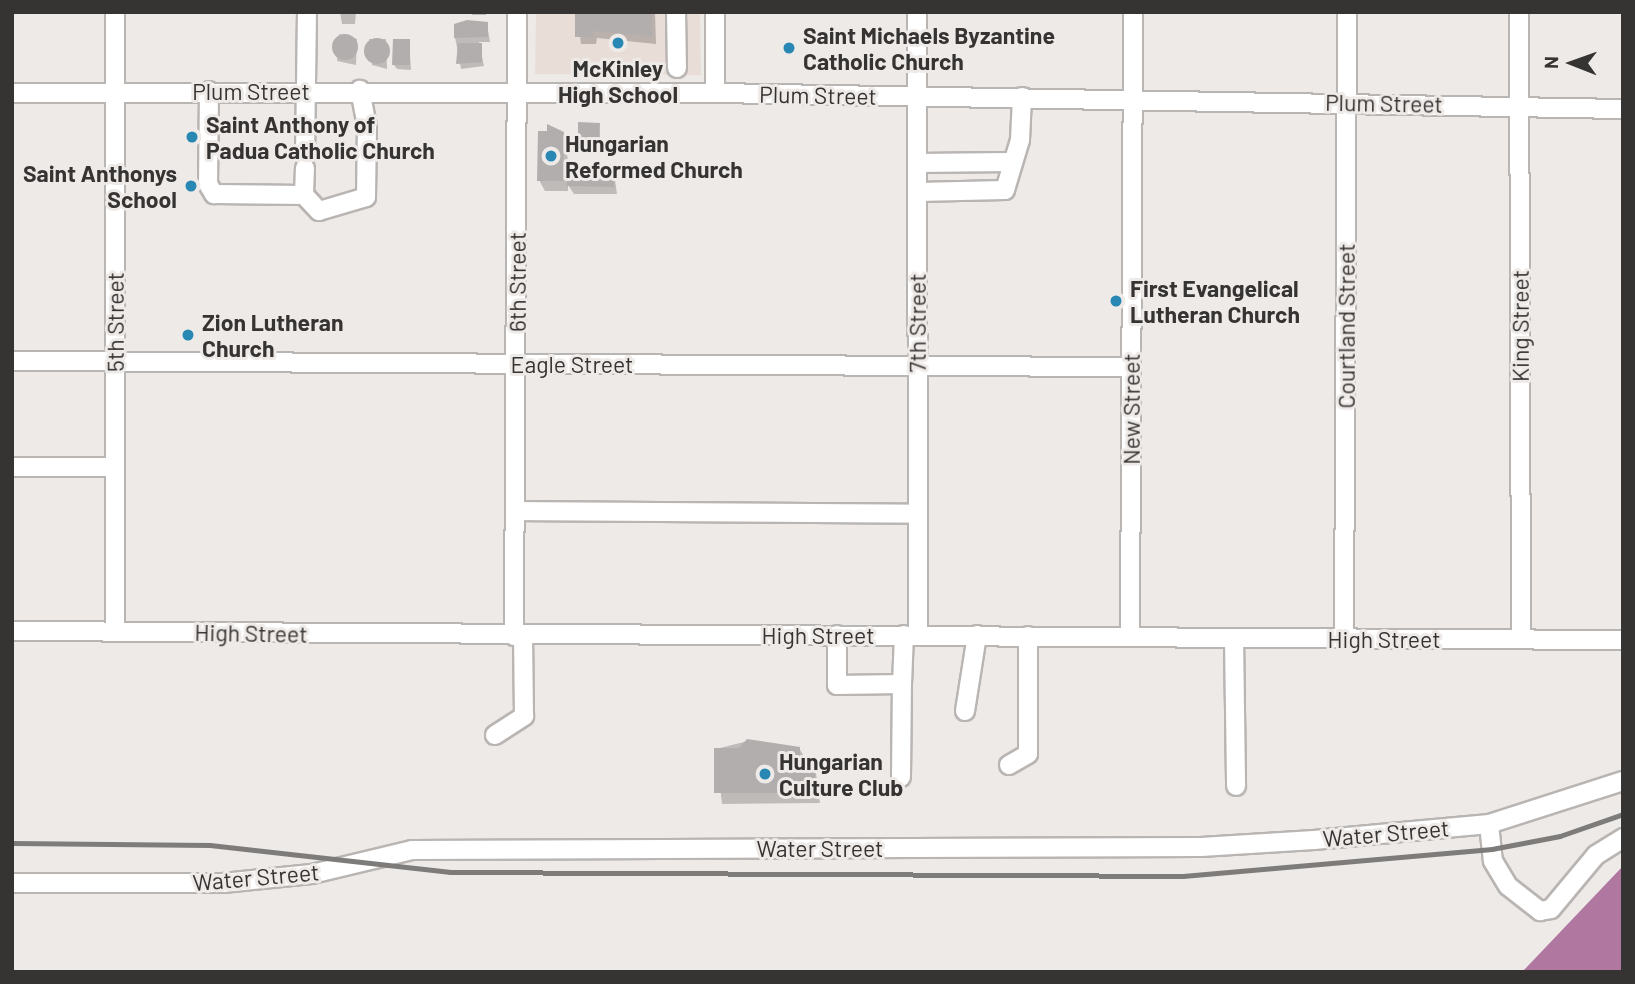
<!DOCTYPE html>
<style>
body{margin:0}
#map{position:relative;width:1635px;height:984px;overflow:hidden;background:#eeeae8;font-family:Barlow,sans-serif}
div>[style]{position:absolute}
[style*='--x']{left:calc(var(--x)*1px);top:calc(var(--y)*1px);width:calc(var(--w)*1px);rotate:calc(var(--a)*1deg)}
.built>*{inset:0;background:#e9ddd7}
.water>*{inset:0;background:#b077a0}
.shadow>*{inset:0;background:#0003}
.building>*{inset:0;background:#b2aeae}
.round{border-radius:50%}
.roads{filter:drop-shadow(2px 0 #b9b5b3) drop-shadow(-2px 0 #b9b5b3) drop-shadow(0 2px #b9b5b3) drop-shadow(0 -2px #b9b5b3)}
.minor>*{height:18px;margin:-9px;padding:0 9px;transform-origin:9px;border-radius:9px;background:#fff}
.rail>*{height:4.5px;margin:-2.25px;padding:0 2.25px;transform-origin:2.25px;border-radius:2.25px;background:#7e7c7a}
.dots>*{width:19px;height:19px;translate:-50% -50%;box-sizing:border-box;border:4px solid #eeeae8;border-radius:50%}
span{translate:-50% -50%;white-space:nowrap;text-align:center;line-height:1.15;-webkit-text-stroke:6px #eeeae8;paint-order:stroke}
.poi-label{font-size:23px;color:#363433;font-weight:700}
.left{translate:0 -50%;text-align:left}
.right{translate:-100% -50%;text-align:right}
.street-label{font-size:23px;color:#363433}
.frame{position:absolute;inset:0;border:14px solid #363433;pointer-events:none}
.north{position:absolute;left:1537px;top:28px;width:70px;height:70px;-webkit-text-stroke:5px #eeeae8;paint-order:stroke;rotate:271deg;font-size:19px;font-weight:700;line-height:28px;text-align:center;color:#363433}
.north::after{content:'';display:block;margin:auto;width:24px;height:32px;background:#363433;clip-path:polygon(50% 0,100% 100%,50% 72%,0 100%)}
</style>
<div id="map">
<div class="built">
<div style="clip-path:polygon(536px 12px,700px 12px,701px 75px,535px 74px)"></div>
</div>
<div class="water">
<div style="clip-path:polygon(1623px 866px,1623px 972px,1522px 972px)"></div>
</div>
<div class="shadow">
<div style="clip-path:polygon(340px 12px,356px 12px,355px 24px,342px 24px)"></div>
<div style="clip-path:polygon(471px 12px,486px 12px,486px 15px,472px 15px)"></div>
<div style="clip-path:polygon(577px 12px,655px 12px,656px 44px,597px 38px,596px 44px,581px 44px)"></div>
<div style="clip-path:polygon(487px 24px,490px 42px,479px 42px,484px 66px,461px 69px,455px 37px)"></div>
<div style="clip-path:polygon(339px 34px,357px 39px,356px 65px,337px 61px)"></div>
<div style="clip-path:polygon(369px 39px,386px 39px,387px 69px,372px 65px)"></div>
<div style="clip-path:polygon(409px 41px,411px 70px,397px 69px,394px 65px)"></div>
<div style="clip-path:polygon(599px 124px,601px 151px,583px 150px,580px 146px)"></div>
<div style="clip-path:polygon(563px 134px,569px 165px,613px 166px,617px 194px,574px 194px,568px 185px,568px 191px,545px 191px,539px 180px)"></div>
<div style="clip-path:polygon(748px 741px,799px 748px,805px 758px,814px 758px,820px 803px,722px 804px,716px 749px)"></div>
</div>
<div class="building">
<div style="clip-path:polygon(575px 12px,652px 12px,652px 36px,593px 31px,593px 37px,575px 37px)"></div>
<div style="clip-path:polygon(467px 20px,488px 22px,488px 37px,454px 38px,454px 24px)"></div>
<div class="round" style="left:332px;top:34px;width:26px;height:26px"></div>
<div class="round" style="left:364px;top:38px;width:26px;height:26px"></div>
<div style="clip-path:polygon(393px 39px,410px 39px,410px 65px,392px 65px)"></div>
<div style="clip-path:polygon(458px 43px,482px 43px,482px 62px,456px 64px)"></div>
<div style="clip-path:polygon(578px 122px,600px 123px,599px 146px,578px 146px)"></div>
<div style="clip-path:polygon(547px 124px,564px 132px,563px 181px,537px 181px,538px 131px,547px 131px)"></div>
<div style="clip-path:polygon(567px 164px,614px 164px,614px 187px,567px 186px)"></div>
<div style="clip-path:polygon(747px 739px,800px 747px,800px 756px,815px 756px,815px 793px,714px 793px,714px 748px,739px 748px)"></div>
</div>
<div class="roads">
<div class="minor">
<div style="--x:115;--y:12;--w:620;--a:90"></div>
<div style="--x:676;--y:12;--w:56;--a:89"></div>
<div style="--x:917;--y:12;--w:623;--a:89.91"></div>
<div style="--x:1519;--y:12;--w:627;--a:89.82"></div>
<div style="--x:209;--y:91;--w:93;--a:90.6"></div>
<div style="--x:208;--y:184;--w:12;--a:59"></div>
<div style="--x:214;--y:194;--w:90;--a:0.6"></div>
<div style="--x:304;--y:195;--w:27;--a:-88"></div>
<div style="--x:12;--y:93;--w:703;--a:0"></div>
<div style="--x:715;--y:93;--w:908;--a:1.01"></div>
<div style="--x:715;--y:93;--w:81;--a:-90"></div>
<div style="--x:305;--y:155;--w:143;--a:-89.2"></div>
<div style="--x:917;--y:163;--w:93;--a:-0.6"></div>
<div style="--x:917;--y:192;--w:88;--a:-1.3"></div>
<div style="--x:1005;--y:190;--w:52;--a:-73.3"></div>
<div style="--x:1020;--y:140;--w:43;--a:-87.3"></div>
<div style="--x:304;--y:195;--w:22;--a:47"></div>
<div style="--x:319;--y:211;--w:49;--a:-16.6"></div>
<div style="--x:366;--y:197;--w:71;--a:-89.2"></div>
<div style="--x:367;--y:126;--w:37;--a:-101"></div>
<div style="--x:12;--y:361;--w:1119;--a:0.31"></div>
<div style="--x:12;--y:467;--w:103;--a:0"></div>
<div style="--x:516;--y:511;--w:402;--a:0.4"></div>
<div style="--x:12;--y:631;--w:1611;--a:0.32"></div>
<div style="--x:837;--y:635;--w:50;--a:90"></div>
<div style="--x:837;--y:685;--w:65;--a:-0.9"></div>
<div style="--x:902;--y:684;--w:49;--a:-87.7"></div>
<div style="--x:514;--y:636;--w:624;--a:-89.72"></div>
<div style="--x:1130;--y:637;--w:625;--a:-89.72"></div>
<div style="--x:1234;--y:638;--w:148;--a:89.2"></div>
<div style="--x:1344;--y:639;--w:627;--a:-89.73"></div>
<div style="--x:965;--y:711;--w:77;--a:-81"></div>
<div style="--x:495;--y:735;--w:35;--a:-33"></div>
<div style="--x:524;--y:716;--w:80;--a:-90.7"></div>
<div style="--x:1009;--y:765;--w:22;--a:-30"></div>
<div style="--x:1028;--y:754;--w:118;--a:-90"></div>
<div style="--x:901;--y:777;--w:93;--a:-89.4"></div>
<div style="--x:1489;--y:824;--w:37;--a:84"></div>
<div style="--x:1493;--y:861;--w:29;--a:59"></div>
<div style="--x:1508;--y:886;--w:41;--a:38"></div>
<div style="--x:1540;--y:911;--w:11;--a:-10"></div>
<div style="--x:1551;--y:909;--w:70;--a:-50.2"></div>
<div style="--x:1596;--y:855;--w:32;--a:-32"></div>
<div style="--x:12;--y:883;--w:211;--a:0"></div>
<div style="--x:223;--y:883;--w:89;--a:-5.8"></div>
<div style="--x:312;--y:874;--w:103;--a:-13.5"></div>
<div style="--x:412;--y:850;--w:789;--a:-0.22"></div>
<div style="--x:1201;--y:847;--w:113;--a:-3.5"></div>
<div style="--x:1314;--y:840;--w:176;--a:-5.2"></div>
<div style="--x:1489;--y:824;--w:141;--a:-17.8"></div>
</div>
</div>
<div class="rail">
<div style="--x:12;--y:843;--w:198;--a:0.6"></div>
<div style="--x:210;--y:845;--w:242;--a:6.4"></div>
<div style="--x:450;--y:872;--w:733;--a:0.31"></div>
<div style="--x:1183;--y:876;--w:310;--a:-5"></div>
<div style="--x:1492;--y:849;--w:69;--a:-10.8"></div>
<div style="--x:1560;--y:836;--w:67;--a:-19.2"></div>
</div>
<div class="dots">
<div style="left:618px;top:43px;background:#2888b3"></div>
<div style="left:789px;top:48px;background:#2888b3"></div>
<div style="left:192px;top:137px;background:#2888b3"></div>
<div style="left:551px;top:156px;background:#2888b3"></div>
<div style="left:191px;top:186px;background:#2888b3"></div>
<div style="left:1116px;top:301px;background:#2888b3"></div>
<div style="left:188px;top:335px;background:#2888b3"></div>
<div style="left:765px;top:774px;background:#2888b3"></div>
</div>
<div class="poi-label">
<span class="left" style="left:803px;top:48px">Saint Michaels Byzantine<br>Catholic Church</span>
<span style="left:618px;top:81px">McKinley<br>High School</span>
<span class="left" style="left:206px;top:137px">Saint Anthony of<br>Padua Catholic Church</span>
<span class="left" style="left:565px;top:156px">Hungarian<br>Reformed Church</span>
<span class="right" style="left:177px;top:186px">Saint Anthonys<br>School</span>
<span class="left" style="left:1130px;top:301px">First Evangelical<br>Lutheran Church</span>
<span class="left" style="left:202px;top:335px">Zion Lutheran<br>Church</span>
<span class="left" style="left:779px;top:774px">Hungarian<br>Culture Club</span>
</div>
<div class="street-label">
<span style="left:251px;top:91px">Plum Street</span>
<span style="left:818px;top:95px;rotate:1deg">Plum Street</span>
<span style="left:1384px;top:103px;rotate:1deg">Plum Street</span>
<span style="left:517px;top:282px;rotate:-90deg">6th Street</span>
<span style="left:115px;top:322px;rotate:-90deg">5th Street</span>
<span style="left:917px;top:323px;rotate:-90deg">7th Street</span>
<span style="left:1346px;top:326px;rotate:-90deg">Courtland Street</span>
<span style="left:1520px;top:326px;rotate:-90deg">King Street</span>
<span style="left:572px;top:364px">Eagle Street</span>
<span style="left:1131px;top:409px;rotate:-90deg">New Street</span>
<span style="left:251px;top:633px;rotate:1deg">High Street</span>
<span style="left:818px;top:635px">High Street</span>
<span style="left:1384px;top:639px">High Street</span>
<span style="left:1386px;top:833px;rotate:-5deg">Water Street</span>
<span style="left:820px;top:848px">Water Street</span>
<span style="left:256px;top:877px;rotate:-5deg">Water Street</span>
</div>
<div class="frame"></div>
<div class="north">N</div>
</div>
